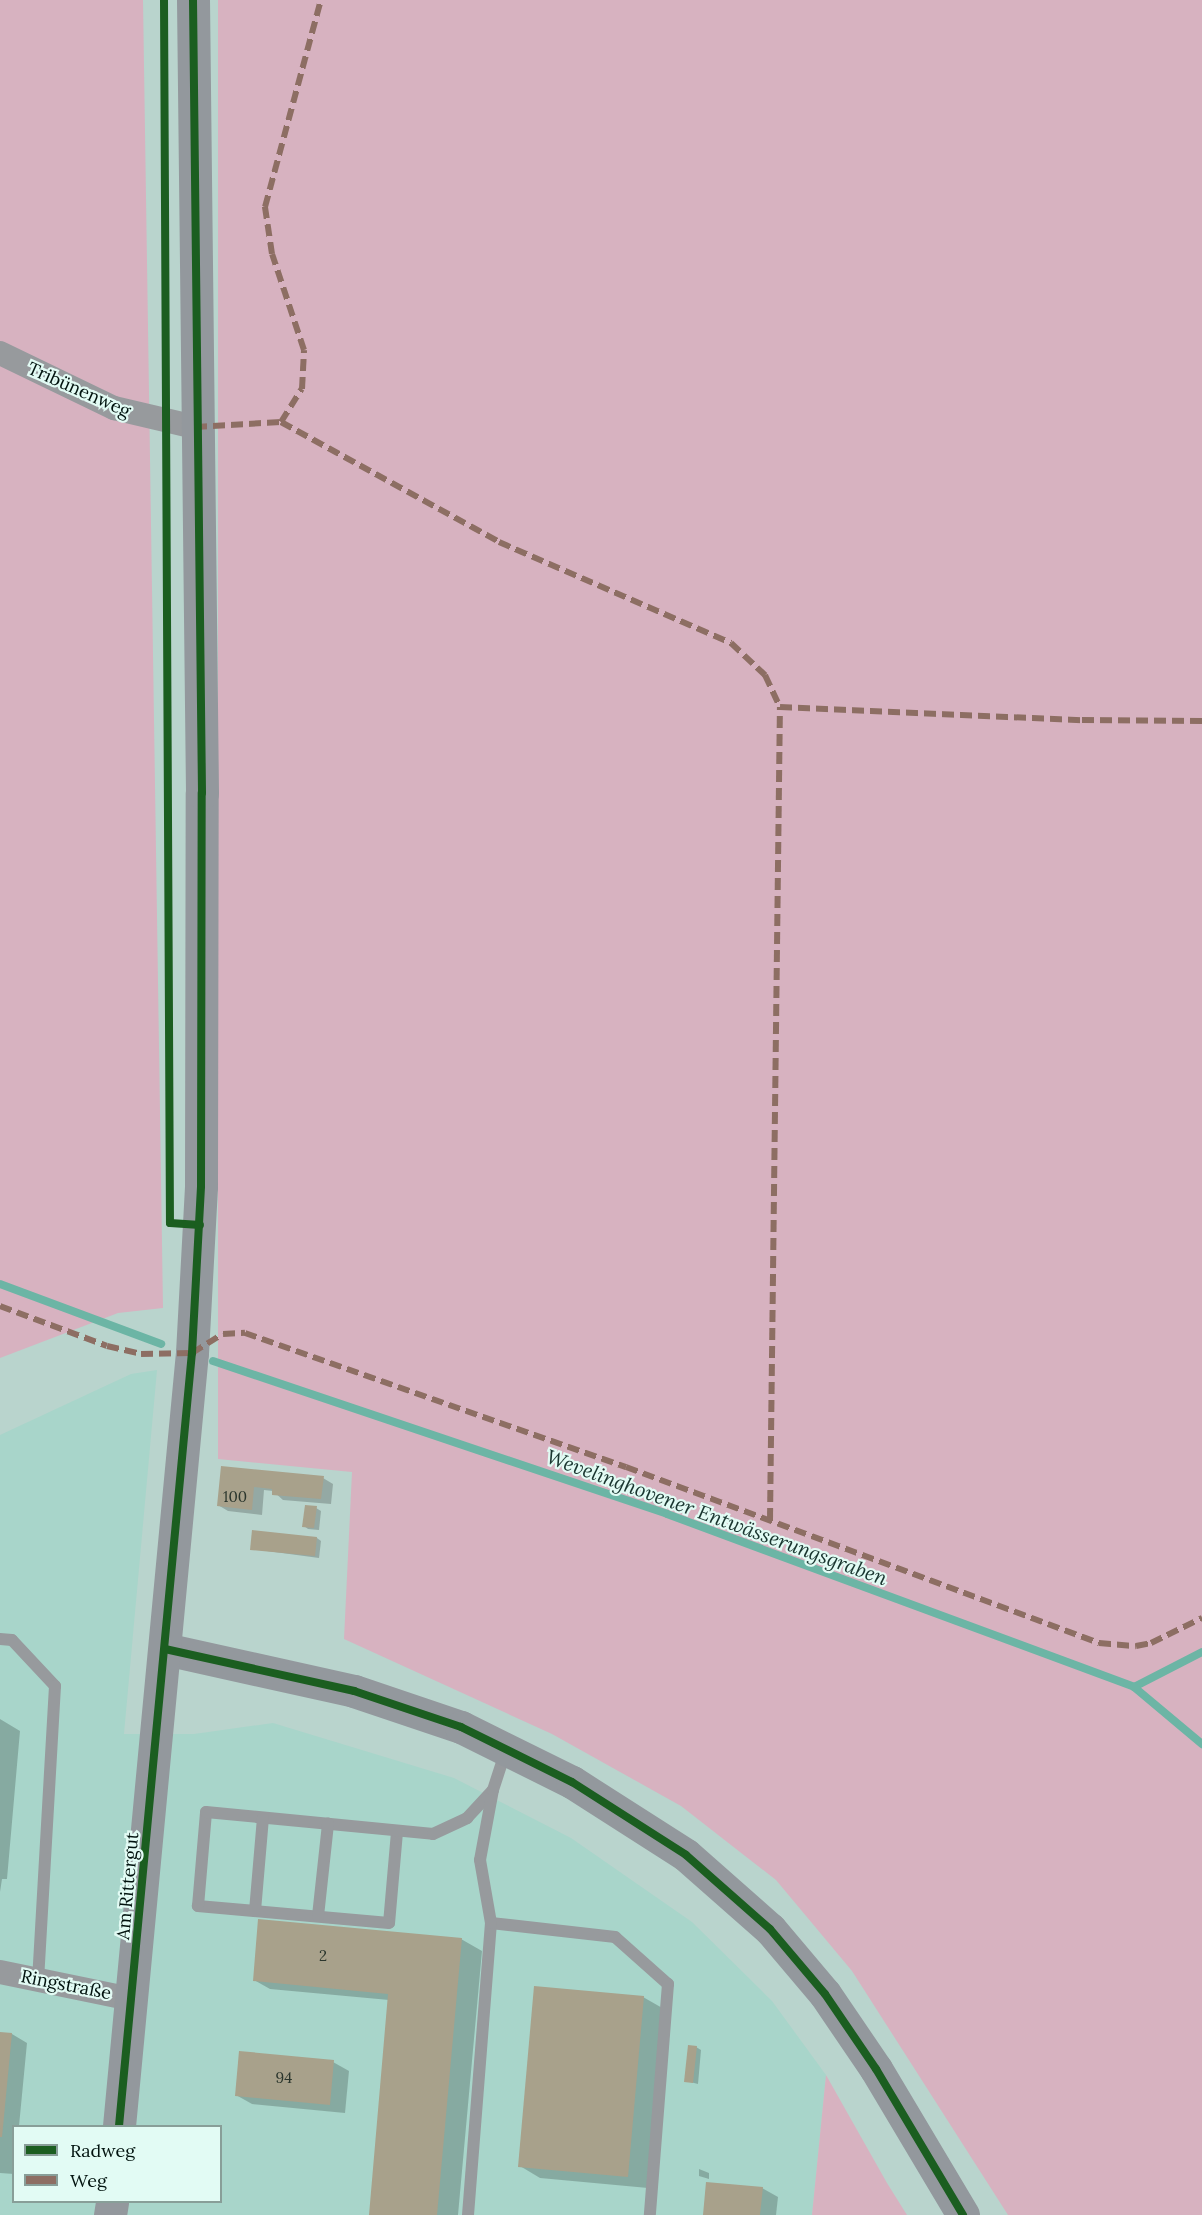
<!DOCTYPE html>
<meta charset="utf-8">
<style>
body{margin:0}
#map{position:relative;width:1202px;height:2215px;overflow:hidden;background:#b9d4cd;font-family:Lora,serif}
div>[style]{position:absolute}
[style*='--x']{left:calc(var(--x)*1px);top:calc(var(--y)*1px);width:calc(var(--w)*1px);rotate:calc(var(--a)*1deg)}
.built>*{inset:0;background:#a8d5ca}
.green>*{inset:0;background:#d7b2c0}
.shadow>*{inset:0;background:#0003}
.stream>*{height:8px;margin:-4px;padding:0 4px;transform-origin:4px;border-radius:4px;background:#6cb5a5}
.building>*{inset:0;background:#a8a18b}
.lane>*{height:12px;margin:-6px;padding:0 6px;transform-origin:6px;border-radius:6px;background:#979a9d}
.street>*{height:24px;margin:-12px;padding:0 12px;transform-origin:12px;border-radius:12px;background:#979a9d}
.secondary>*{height:33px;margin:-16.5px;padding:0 16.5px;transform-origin:16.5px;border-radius:16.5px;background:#93989d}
.quiet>*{height:6px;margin-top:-3px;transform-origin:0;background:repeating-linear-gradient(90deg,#8d6e63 0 12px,transparent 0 18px)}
.cycleway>*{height:8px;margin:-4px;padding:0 4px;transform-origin:4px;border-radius:4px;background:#1b5e20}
span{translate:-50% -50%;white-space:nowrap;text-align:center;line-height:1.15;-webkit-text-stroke:4.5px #e2fbf4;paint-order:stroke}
.number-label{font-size:15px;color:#2b362d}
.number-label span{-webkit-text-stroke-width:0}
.street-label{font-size:18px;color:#01120e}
.water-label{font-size:20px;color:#19352f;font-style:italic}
.legend{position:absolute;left:12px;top:2125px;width:210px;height:78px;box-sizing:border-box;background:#e2fbf4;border:2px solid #889e98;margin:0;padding:8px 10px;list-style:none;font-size:18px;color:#01120e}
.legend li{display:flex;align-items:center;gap:12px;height:30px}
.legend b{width:30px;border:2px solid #889e98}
</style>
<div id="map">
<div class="built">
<div style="clip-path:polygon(evenodd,157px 1370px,124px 1734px,194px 1734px,273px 1723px,454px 1778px,571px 1838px,692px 1922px,772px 2001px,826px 2075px,812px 2215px,0 2215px,0 1435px,131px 1374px,157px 1370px,14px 2126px,220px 2126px,220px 2202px,14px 2202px,14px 2126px)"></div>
</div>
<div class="green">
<div style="clip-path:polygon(0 0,143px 0,163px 1308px,118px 1313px,0 1358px)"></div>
<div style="clip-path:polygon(218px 0,1202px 0,1202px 2215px,1008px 2215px,852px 1971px,776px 1880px,681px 1806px,552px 1734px,344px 1639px,352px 1472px,218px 1459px)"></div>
<div style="clip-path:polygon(826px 2075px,887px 2183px,907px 2215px,812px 2215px)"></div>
</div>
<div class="shadow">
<div style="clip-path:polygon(222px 1467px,323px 1478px,333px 1484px,331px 1504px,283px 1500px,273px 1491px,264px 1490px,262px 1515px,228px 1511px,218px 1505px)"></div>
<div style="clip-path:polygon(316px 1508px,321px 1511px,319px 1530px,308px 1529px,304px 1526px)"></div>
<div style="clip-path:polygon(317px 1538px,321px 1541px,319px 1558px,252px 1549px)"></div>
<div style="clip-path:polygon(0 1719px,20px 1731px,7px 1879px,2px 1879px,0 1892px)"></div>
<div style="clip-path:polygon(461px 1939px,482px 1951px,458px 2215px,370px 2215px,389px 2000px,270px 1989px,254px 1980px)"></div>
<div style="clip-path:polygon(643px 1997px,664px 2009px,648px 2188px,540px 2178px,520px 2166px)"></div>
<div style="clip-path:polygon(0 2033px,12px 2034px,27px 2043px,19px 2126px,14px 2126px,14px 2174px,0 2173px)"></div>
<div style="clip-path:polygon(696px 2047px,701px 2050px,698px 2084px,686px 2081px)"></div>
<div style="clip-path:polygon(333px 2062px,349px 2071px,345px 2113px,252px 2104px,236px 2095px)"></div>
<div style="clip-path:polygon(699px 2169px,709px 2173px,709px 2179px,699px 2176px)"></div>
<div style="clip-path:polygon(762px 2188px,778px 2197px,776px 2215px,705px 2215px)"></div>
</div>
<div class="stream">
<div style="--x:0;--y:1284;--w:172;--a:20.4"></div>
<div style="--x:213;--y:1361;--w:479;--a:18.6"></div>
<div style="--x:667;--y:1514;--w:498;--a:20.3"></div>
<div style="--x:1134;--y:1687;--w:76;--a:-27.2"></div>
<div style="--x:1134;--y:1687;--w:89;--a:40"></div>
</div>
<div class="building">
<div style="clip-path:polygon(221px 1466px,324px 1476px,321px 1499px,272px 1495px,272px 1489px,254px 1487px,252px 1510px,217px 1506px)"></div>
<div style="clip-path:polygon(305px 1505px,317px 1506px,314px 1528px,302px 1527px)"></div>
<div style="clip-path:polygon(252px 1530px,317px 1537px,315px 1556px,250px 1550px)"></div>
<div style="clip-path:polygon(258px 1919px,462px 1938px,437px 2215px,369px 2215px,388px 1994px,253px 1981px)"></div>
<div style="clip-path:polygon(534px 1986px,644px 1996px,628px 2177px,518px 2167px)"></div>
<div style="clip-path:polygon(0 2032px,12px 2033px,2px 2137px,0 2137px)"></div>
<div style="clip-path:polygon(688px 2045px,697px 2046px,693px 2083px,684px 2082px)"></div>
<div style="clip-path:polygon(239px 2051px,334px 2060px,330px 2105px,235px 2096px)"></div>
<div style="clip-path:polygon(706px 2182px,763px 2187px,760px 2215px,703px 2215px)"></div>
</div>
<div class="lane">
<div style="--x:0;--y:1639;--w:12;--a:5"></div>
<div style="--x:12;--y:1640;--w:63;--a:46.9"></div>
<div style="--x:55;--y:1686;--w:293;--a:93.3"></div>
<div style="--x:397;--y:1832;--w:91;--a:95"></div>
<div style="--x:389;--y:1923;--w:192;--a:-174.9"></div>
<div style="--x:198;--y:1906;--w:94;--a:-85.1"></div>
<div style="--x:206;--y:1812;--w:228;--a:5.5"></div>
<div style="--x:433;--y:1834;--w:38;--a:-25"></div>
<div style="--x:467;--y:1818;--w:38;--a:-47"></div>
<div style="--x:255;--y:1911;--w:93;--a:-85.1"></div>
<div style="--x:318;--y:1916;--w:93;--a:-83.8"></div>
<div style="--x:491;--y:1923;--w:125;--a:6.4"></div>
<div style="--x:615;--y:1937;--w:71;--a:41.6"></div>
<div style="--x:668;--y:1984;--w:232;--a:94.5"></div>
<div style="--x:468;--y:2215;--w:293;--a:-85.5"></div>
<div style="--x:491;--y:1923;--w:64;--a:-99.9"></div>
<div style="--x:480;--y:1860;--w:71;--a:-79.5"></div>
<div style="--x:493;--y:1790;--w:42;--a:-72"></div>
</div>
<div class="street">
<div style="--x:0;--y:353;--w:127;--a:25.8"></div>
<div style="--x:114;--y:408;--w:83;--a:13.2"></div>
<div style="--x:0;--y:1972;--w:135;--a:11.6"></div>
</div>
<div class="secondary">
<div style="--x:165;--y:1649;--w:194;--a:12.5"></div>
<div style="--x:354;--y:1691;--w:113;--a:18.6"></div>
<div style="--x:461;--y:1727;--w:124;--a:26.4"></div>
<div style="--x:572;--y:1782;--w:135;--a:32.6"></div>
<div style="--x:686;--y:1855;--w:112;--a:41.4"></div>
<div style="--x:770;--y:1929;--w:85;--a:49.8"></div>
<div style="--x:825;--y:1994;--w:91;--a:55.8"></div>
<div style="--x:876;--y:2069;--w:170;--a:59.2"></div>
<div style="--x:119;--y:2126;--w:776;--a:-84.61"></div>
<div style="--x:192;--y:1353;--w:167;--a:-86.9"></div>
<div style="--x:201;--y:1186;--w:393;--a:-89.9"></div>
<div style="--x:202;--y:793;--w:793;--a:-90.65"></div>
<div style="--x:110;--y:2215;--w:13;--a:-81"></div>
</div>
<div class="quiet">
<div style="--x:281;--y:422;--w:39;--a:-58"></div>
<div style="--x:302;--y:389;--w:39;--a:-87"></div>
<div style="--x:304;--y:350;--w:101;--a:-108.4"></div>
<div style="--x:272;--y:254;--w:48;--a:-98.5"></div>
<div style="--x:265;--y:207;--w:214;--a:-74.9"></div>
<div style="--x:195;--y:427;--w:86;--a:-3.3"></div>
<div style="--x:281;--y:422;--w:249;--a:28.8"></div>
<div style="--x:499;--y:542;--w:253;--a:23.5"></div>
<div style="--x:731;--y:643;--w:47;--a:43.3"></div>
<div style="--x:765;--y:675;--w:35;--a:65"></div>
<div style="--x:780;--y:707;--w:302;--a:2.5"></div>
<div style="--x:1082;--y:720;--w:120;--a:0.5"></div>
<div style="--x:0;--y:1306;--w:114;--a:20.5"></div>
<div style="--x:107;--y:1346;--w:35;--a:13"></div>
<div style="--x:141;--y:1354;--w:51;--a:-1.1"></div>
<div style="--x:192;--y:1353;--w:36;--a:-32"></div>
<div style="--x:223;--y:1334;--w:22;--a:-3"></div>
<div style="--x:245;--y:1333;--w:404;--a:19.4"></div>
<div style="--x:626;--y:1467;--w:505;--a:20.41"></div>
<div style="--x:1099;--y:1643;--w:37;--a:5"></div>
<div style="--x:1136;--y:1646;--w:15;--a:-11"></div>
<div style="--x:1151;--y:1643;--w:57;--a:-26.1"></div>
<div style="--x:770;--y:1520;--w:813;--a:-89.3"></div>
</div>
<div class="cycleway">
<div style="--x:164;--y:0;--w:1223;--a:89.72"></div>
<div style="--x:170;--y:1223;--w:30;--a:4"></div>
<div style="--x:165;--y:1649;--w:194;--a:12.5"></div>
<div style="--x:354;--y:1691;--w:113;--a:18.6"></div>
<div style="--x:461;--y:1727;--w:124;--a:26.4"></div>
<div style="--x:572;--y:1782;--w:135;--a:32.6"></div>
<div style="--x:686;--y:1855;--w:112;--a:41.4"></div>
<div style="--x:770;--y:1929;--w:85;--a:49.8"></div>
<div style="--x:825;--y:1994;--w:91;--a:55.8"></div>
<div style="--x:876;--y:2069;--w:170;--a:59.2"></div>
<div style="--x:119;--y:2126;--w:776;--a:-84.61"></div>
<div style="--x:192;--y:1353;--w:167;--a:-86.9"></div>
<div style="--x:201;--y:1186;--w:393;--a:-89.9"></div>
<div style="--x:202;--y:793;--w:793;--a:-90.65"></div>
</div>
<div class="number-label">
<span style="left:235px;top:1497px">100</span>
<span style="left:323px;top:1956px">2</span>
<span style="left:284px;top:2078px">94</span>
</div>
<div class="street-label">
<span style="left:79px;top:390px;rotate:24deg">Tribünenweg</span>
<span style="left:128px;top:1886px;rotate:-85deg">Am Rittergut</span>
<span style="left:66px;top:1985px;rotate:11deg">Ringstraße</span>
</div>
<div class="water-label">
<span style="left:717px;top:1517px;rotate:20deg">Wevelinghovener Entwässerungsgraben</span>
</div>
<ul class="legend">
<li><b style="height:8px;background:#1b5e20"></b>Radweg</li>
<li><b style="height:8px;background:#8d6e63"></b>Weg</li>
</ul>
</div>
